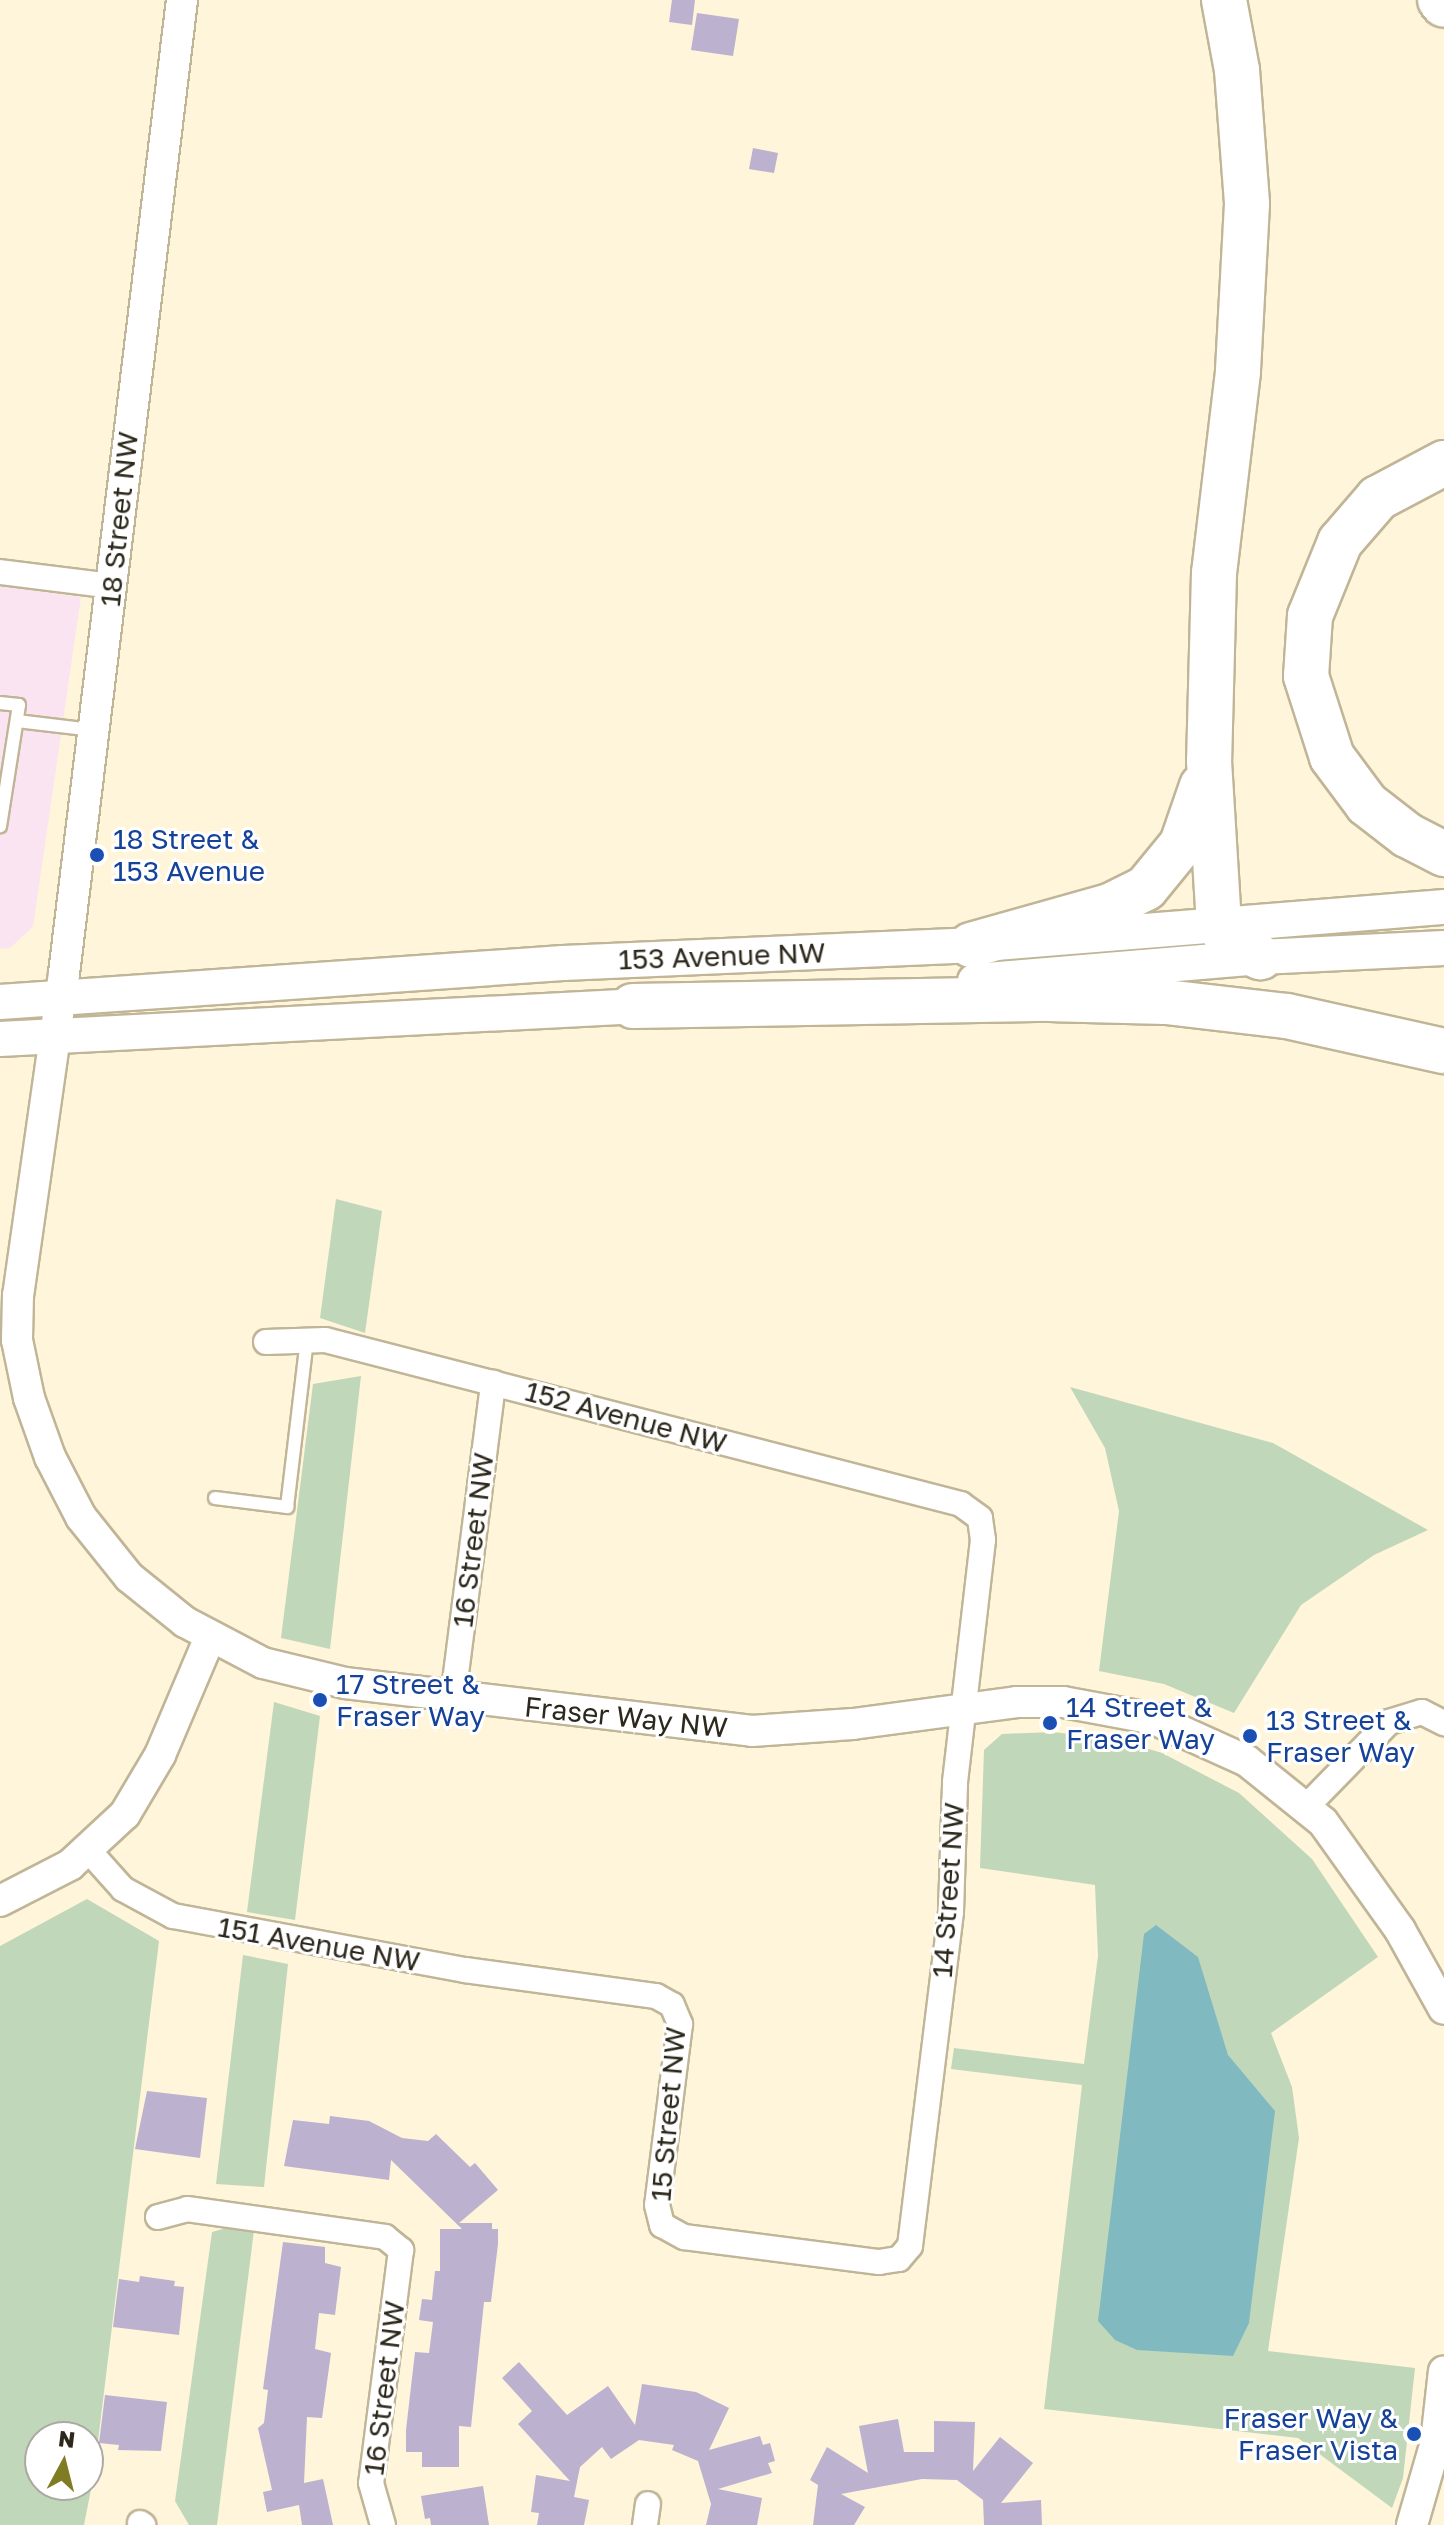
<!DOCTYPE html>
<style>
body{margin:0}
#map{position:relative;width:1444px;height:2525px;overflow:hidden;background:#fef5db;font-family:"Golos Text",sans-serif}
div>[style]{position:absolute}
[style*='--x']{left:calc(var(--x)*1px);top:calc(var(--y)*1px);width:calc(var(--w)*1px);rotate:calc(var(--a)*1deg)}
.commercial>*{inset:0;background:#fae4f1}
.green>*{inset:0;background:#c1d7b9}
.water>*{inset:0;background:#81b9c0}
.building>*{inset:0;background:#bcb1cf}
.roads{filter:drop-shadow(2px 0 #c1b597) drop-shadow(-2px 0 #c1b597) drop-shadow(0 2px #c1b597) drop-shadow(0 -2px #c1b597)}
.service>*{height:12px;margin:-6px;padding:0 6px;transform-origin:6px;border-radius:6px;background:#fff}
.minor>*{height:24px;margin:-12px;padding:0 12px;transform-origin:12px;border-radius:12px;background:#fff}
.tertiary>*{height:30px;margin:-15px;padding:0 15px;transform-origin:15px;border-radius:15px;background:#fff}
.secondary>*{height:34px;margin:-17px;padding:0 17px;transform-origin:17px;border-radius:17px;background:#fff}
.motorway>*{height:44px;margin:-22px;padding:0 22px;transform-origin:22px;border-radius:22px;background:#fff}
.dots>*{width:22px;height:22px;translate:-50% -50%;box-sizing:border-box;border:4px solid #fff;border-radius:50%}
span{translate:-50% -50%;white-space:nowrap;text-align:center;line-height:1.15;-webkit-text-stroke:6px #fff;paint-order:stroke}
.street-label{font-size:28px;color:#2c281c}
.transit-label{font-size:28px;color:#164399}
.left{translate:0 -50%;text-align:left}
.right{translate:-100% -50%;text-align:right}
.north{position:absolute;left:24px;top:2421px;width:80px;height:80px;box-sizing:border-box;background:#fff;border:2px solid #aba9a4;border-radius:50%;rotate:7deg;font-size:22px;font-weight:700;line-height:32px;text-align:center;color:#2c281c}
.north::after{content:'';display:block;margin:auto;width:28px;height:36px;background:#807c23;clip-path:polygon(50% 0,100% 100%,50% 72%,0 100%)}
</style>
<div id="map">
<div class="commercial">
<div style="clip-path:polygon(0 586px,81px 597px,33px 927px,10px 948px,0 949px)"></div>
</div>
<div class="green">
<div style="clip-path:polygon(336px 1199px,382px 1211px,365px 1333px,320px 1318px)"></div>
<div style="clip-path:polygon(361px 1376px,330px 1649px,281px 1638px,313px 1384px)"></div>
<div style="clip-path:polygon(1070px 1387px,1273px 1443px,1428px 1530px,1374px 1555px,1301px 1605px,1234px 1713px,1164px 1684px,1099px 1671px,1119px 1511px,1105px 1448px)"></div>
<div style="clip-path:polygon(274px 1702px,320px 1716px,295px 1920px,247px 1912px)"></div>
<div style="clip-path:polygon(1053px 1732px,1119px 1740px,1162px 1753px,1239px 1793px,1312px 1859px,1378px 1957px,1271px 2033px,1292px 2087px,1299px 2138px,1268px 2351px,1415px 2368px,1403px 2478px,1392px 2508px,1298px 2438px,1044px 2409px,1082px 2085px,951px 2069px,954px 2048px,1084px 2064px,1098px 1956px,1095px 1885px,980px 1868px,984px 1750px,1002px 1734px)"></div>
<div style="clip-path:polygon(evenodd,87px 1899px,159px 1941px,94px 2474px,84px 2525px,0 2525px,0 1946px,87px 1899px,40px 2437px,88px 2437px,88px 2485px,40px 2485px,40px 2437px)"></div>
<div style="clip-path:polygon(243px 1955px,288px 1964px,264px 2187px,216px 2184px)"></div>
<div style="clip-path:polygon(230px 2227px,254px 2230px,217px 2525px,189px 2525px,175px 2501px,212px 2232px)"></div>
</div>
<div class="water">
<div style="clip-path:polygon(1156px 1925px,1198px 1957px,1228px 2055px,1275px 2111px,1249px 2323px,1233px 2356px,1137px 2350px,1115px 2340px,1098px 2321px,1144px 1934px)"></div>
</div>
<div class="building">
<div style="clip-path:polygon(672px 0,695px 0,692px 25px,669px 22px)"></div>
<div style="clip-path:polygon(697px 13px,739px 19px,733px 56px,691px 50px)"></div>
<div style="clip-path:polygon(753px 148px,778px 153px,774px 173px,749px 169px)"></div>
<div style="clip-path:polygon(147px 2091px,207px 2098px,200px 2158px,135px 2149px)"></div>
<div style="clip-path:polygon(330px 2116px,369px 2121px,402px 2138px,428px 2141px,436px 2134px,470px 2167px,475px 2163px,498px 2190px,459px 2223px,492px 2223px,492px 2229px,498px 2229px,498px 2244px,491px 2302px,484px 2302px,471px 2427px,459px 2426px,459px 2467px,422px 2467px,422px 2452px,406px 2452px,406px 2430px,415px 2352px,429px 2353px,433px 2322px,419px 2320px,422px 2299px,432px 2300px,435px 2271px,440px 2271px,440px 2229px,462px 2229px,391px 2160px,389px 2180px,284px 2166px,293px 2120px,329px 2124px)"></div>
<div style="clip-path:polygon(283px 2242px,325px 2247px,325px 2263px,341px 2267px,335px 2315px,319px 2313px,315px 2349px,331px 2353px,322px 2418px,307px 2417px,304px 2483px,323px 2479px,333px 2525px,302px 2525px,299px 2505px,267px 2512px,263px 2492px,272px 2490px,258px 2428px,264px 2423px,268px 2390px,263px 2389px)"></div>
<div style="clip-path:polygon(140px 2276px,175px 2281px,174px 2286px,184px 2287px,179px 2335px,113px 2327px,119px 2279px,139px 2282px)"></div>
<div style="clip-path:polygon(519px 2362px,567px 2415px,608px 2386px,635px 2425px,642px 2384px,696px 2392px,729px 2408px,709px 2450px,760px 2436px,763px 2445px,770px 2443px,775px 2461px,768px 2463px,772px 2473px,718px 2489px,762px 2498px,757px 2525px,706px 2525px,711px 2504px,698px 2461px,672px 2450px,674px 2445px,639px 2440px,611px 2459px,602px 2447px,580px 2467px,574px 2497px,589px 2500px,584px 2525px,537px 2525px,539px 2513px,531px 2512px,536px 2475px,570px 2481px,518px 2424px,532px 2411px,502px 2378px)"></div>
<div style="clip-path:polygon(105px 2395px,167px 2402px,161px 2451px,118px 2450px,119px 2445px,99px 2443px)"></div>
<div style="clip-path:polygon(898px 2419px,904px 2452px,934px 2452px,934px 2421px,975px 2422px,973px 2471px,1000px 2437px,1033px 2463px,1001px 2503px,1041px 2500px,1042px 2525px,984px 2525px,983px 2500px,957px 2480px,922px 2479px,841px 2494px,865px 2507px,854px 2525px,813px 2525px,818px 2485px,810px 2480px,827px 2447px,868px 2473px,859px 2426px)"></div>
<div style="clip-path:polygon(483px 2486px,489px 2525px,431px 2525px,430px 2518px,425px 2519px,421px 2496px)"></div>
</div>
<div class="roads">
<div class="service">
<div style="--x:0;--y:703;--w:19;--a:6"></div>
<div style="--x:19;--y:705;--w:123;--a:98.9"></div>
<div style="--x:17;--y:721;--w:77;--a:6.8"></div>
<div style="--x:215;--y:1498;--w:73;--a:7.1"></div>
<div style="--x:287;--y:1507;--w:169;--a:-83.2"></div>
</div>
<div class="minor">
<div style="--x:0;--y:572;--w:114;--a:7.1"></div>
<div style="--x:453;--y:1697;--w:317;--a:-82.7"></div>
<div style="--x:1306;--y:1807;--w:119;--a:-45.7"></div>
<div style="--x:1389;--y:1722;--w:34;--a:-17"></div>
<div style="--x:1422;--y:1712;--w:25;--a:27"></div>
<div style="--x:89;--y:1851;--w:51;--a:48.2"></div>
<div style="--x:123;--y:1889;--w:57;--a:28.4"></div>
<div style="--x:173;--y:1916;--w:297;--a:10.5"></div>
<div style="--x:465;--y:1970;--w:193;--a:7.8"></div>
<div style="--x:656;--y:1996;--w:18;--a:29"></div>
<div style="--x:672;--y:2005;--w:21;--a:67"></div>
<div style="--x:680;--y:2024;--w:182;--a:97.2"></div>
<div style="--x:657;--y:2205;--w:21;--a:76"></div>
<div style="--x:662;--y:2225;--w:25;--a:29"></div>
<div style="--x:684;--y:2237;--w:197;--a:7.3"></div>
<div style="--x:879;--y:2262;--w:20;--a:-9"></div>
<div style="--x:899;--y:2259;--w:17;--a:-50"></div>
<div style="--x:910;--y:2246;--w:337;--a:-83"></div>
<div style="--x:951;--y:1912;--w:130;--a:-88.2"></div>
<div style="--x:955;--y:1782;--w:244;--a:-83.4"></div>
<div style="--x:983;--y:1540;--w:22;--a:-98"></div>
<div style="--x:980;--y:1518;--w:24;--a:-144"></div>
<div style="--x:961;--y:1504;--w:657;--a:-165.54"></div>
<div style="--x:325;--y:1340;--w:59;--a:178.1"></div>
<div style="--x:158;--y:2217;--w:30;--a:-15"></div>
<div style="--x:187;--y:2209;--w:200;--a:8"></div>
<div style="--x:385;--y:2237;--w:21;--a:39"></div>
<div style="--x:401;--y:2250;--w:235;--a:97.3"></div>
<div style="--x:371;--y:2483;--w:44;--a:74.1"></div>
<div style="--x:140;--y:2523;--w:4;--a:34"></div>
<div style="--x:645;--y:2525;--w:21;--a:-82"></div>
</div>
<div class="tertiary">
<div style="--x:182;--y:0;--w:980;--a:96.91"></div>
<div style="--x:64;--y:973;--w:325;--a:98.1"></div>
<div style="--x:18;--y:1295;--w:45;--a:91.3"></div>
<div style="--x:17;--y:1340;--w:59;--a:78.3"></div>
<div style="--x:29;--y:1398;--w:63;--a:70.4"></div>
<div style="--x:50;--y:1457;--w:68;--a:62.7"></div>
<div style="--x:81;--y:1517;--w:77;--a:51.3"></div>
<div style="--x:129;--y:1577;--w:72;--a:38.8"></div>
<div style="--x:185;--y:1622;--w:88;--a:27.7"></div>
<div style="--x:263;--y:1663;--w:84;--a:13.7"></div>
<div style="--x:345;--y:1683;--w:410;--a:6.7"></div>
<div style="--x:752;--y:1731;--w:101;--a:-4"></div>
<div style="--x:853;--y:1724;--w:165;--a:-7.6"></div>
<div style="--x:1017;--y:1702;--w:46;--a:0"></div>
<div style="--x:1063;--y:1702;--w:93;--a:10.6"></div>
<div style="--x:1154;--y:1719;--w:102;--a:24.3"></div>
<div style="--x:1247;--y:1761;--w:97;--a:38.8"></div>
<div style="--x:1323;--y:1822;--w:133;--a:54.5"></div>
<div style="--x:1400;--y:1930;--w:90;--a:60.9"></div>
<div style="--x:0;--y:1901;--w:79;--a:-27.2"></div>
<div style="--x:70;--y:1865;--w:75;--a:-42.8"></div>
<div style="--x:125;--y:1814;--w:69;--a:-59.3"></div>
<div style="--x:160;--y:1755;--w:128;--a:-67"></div>
<div style="--x:1412;--y:2525;--w:86;--a:-73.9"></div>
<div style="--x:1436;--y:2442;--w:71;--a:-83.6"></div>
</div>
<div class="secondary">
<div style="--x:975;--y:981;--w:286;--a:-4.8"></div>
<div style="--x:1260;--y:957;--w:184;--a:-2.8"></div>
<div style="--x:0;--y:1002;--w:564;--a:-3.96"></div>
<div style="--x:563;--y:963;--w:408;--a:-2.5"></div>
<div style="--x:971;--y:945;--w:475;--a:-4.6"></div>
<div style="--x:0;--y:1039;--w:660;--a:-2.95"></div>
</div>
<div class="motorway">
<div style="--x:1224;--y:0;--w:71;--a:79.5"></div>
<div style="--x:1237;--y:70;--w:134;--a:85.7"></div>
<div style="--x:1247;--y:204;--w:168;--a:93.1"></div>
<div style="--x:1238;--y:372;--w:202;--a:96.8"></div>
<div style="--x:1214;--y:573;--w:188;--a:91.5"></div>
<div style="--x:1209;--y:761;--w:164;--a:86.5"></div>
<div style="--x:1219;--y:925;--w:20;--a:57"></div>
<div style="--x:1230;--y:942;--w:34;--a:27"></div>
<div style="--x:1440;--y:0;--w:6;--a:51"></div>
<div style="--x:1444;--y:463;--w:75;--a:152.1"></div>
<div style="--x:1378;--y:498;--w:58;--a:130.8"></div>
<div style="--x:1340;--y:542;--w:80;--a:112.1"></div>
<div style="--x:1310;--y:616;--w:60;--a:93.8"></div>
<div style="--x:1306;--y:676;--w:85;--a:72.2"></div>
<div style="--x:1332;--y:757;--w:59;--a:53.3"></div>
<div style="--x:1367;--y:804;--w:51;--a:37.8"></div>
<div style="--x:1407;--y:835;--w:42;--a:27.2"></div>
<div style="--x:971;--y:945;--w:144;--a:-15.7"></div>
<div style="--x:1110;--y:906;--w:40;--a:-26.6"></div>
<div style="--x:1146;--y:888;--w:57;--a:-50.7"></div>
<div style="--x:1182;--y:844;--w:61;--a:-71"></div>
<div style="--x:633;--y:1006;--w:417;--a:-1"></div>
<div style="--x:1050;--y:999;--w:116;--a:1.5"></div>
<div style="--x:1166;--y:1002;--w:122;--a:6.6"></div>
<div style="--x:1287;--y:1016;--w:161;--a:12.6"></div>
</div>
</div>
<div class="dots">
<div style="left:97px;top:855px;background:#1a4fb4"></div>
<div style="left:320px;top:1700px;background:#1a4fb4"></div>
<div style="left:1050px;top:1723px;background:#1a4fb4"></div>
<div style="left:1250px;top:1736px;background:#1a4fb4"></div>
<div style="left:1414px;top:2434px;background:#1a4fb4"></div>
</div>
<div class="street-label">
<span style="left:119px;top:519px;rotate:-84deg">18 Street NW</span>
<span style="left:722px;top:956px;rotate:-2deg">153 Avenue NW</span>
<span style="left:626px;top:1417px;rotate:15deg">152 Avenue NW</span>
<span style="left:473px;top:1540px;rotate:-83deg">16 Street NW</span>
<span style="left:626px;top:1717px;rotate:6deg">Fraser Way NW</span>
<span style="left:948px;top:1890px;rotate:-86deg">14 Street NW</span>
<span style="left:319px;top:1944px;rotate:10deg">151 Avenue NW</span>
<span style="left:668px;top:2114px;rotate:-85deg">15 Street NW</span>
<span style="left:384px;top:2388px;rotate:-83deg">16 Street NW</span>
</div>
<div class="transit-label">
<span class="left" style="left:113px;top:855px">18 Street &amp;<br>153 Avenue</span>
<span class="left" style="left:336px;top:1700px">17 Street &amp;<br>Fraser Way</span>
<span class="left" style="left:1066px;top:1723px">14 Street &amp;<br>Fraser Way</span>
<span class="left" style="left:1266px;top:1736px">13 Street &amp;<br>Fraser Way</span>
<span class="right" style="left:1398px;top:2434px">Fraser Way &amp;<br>Fraser Vista</span>
</div>
<div class="north">N</div>
</div>
